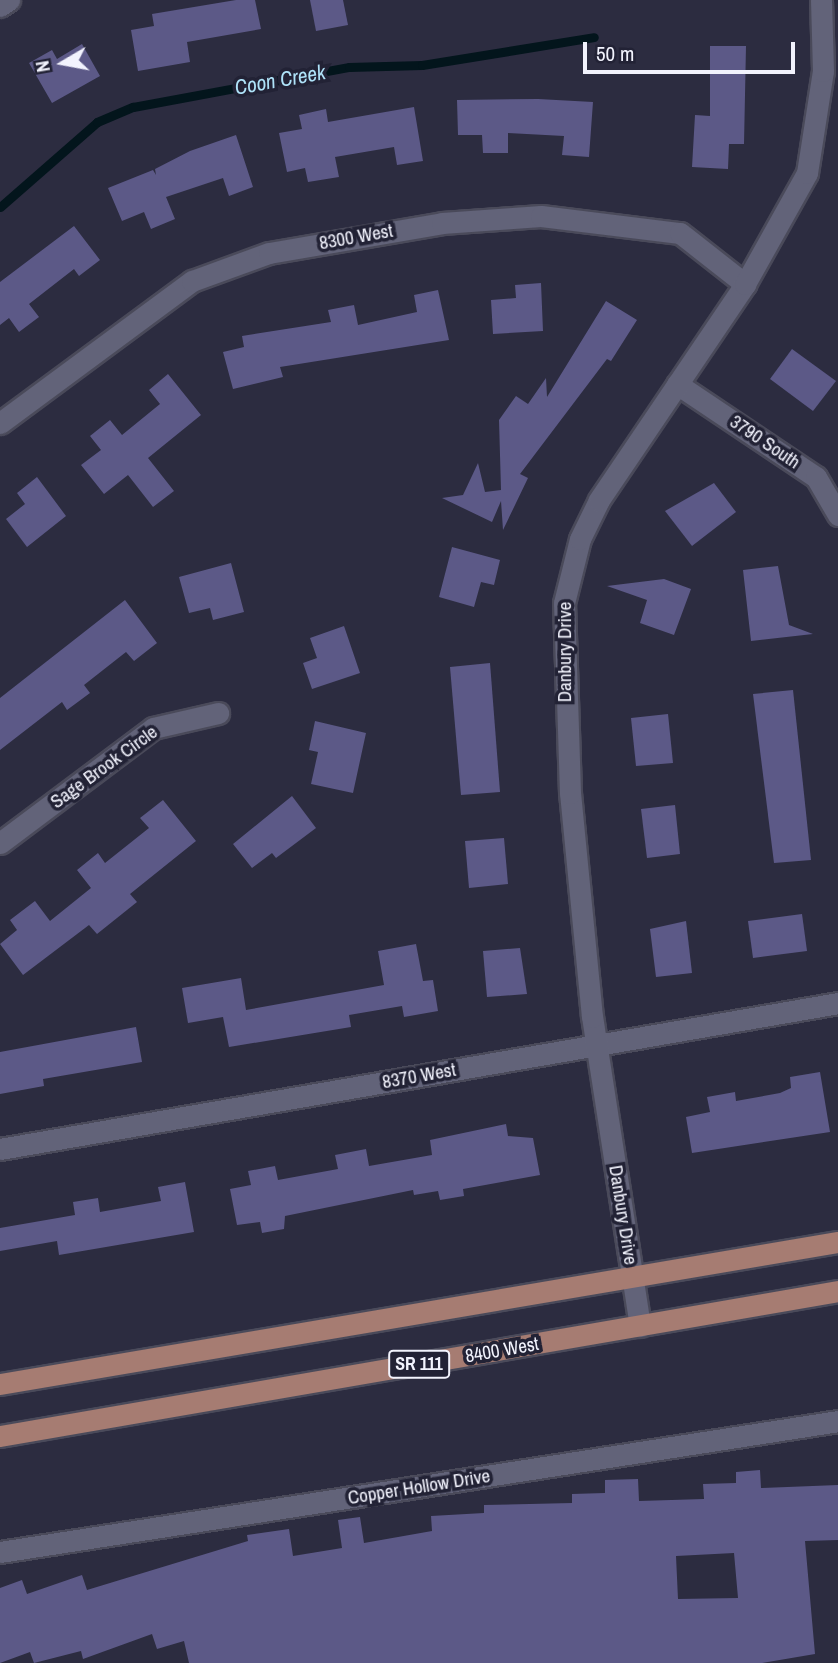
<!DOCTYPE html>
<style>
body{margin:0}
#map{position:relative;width:838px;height:1663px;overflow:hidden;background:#2c2c40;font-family:"Archivo Narrow",sans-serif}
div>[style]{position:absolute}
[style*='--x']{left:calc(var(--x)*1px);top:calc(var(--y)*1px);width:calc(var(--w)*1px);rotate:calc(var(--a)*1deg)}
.stream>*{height:9px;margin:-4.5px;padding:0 4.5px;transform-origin:4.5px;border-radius:4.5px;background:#03151c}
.building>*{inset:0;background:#5c5987}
.roads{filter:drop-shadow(2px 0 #4a4a5a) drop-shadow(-2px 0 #4a4a5a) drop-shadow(0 2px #4a4a5a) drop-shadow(0 -2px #4a4a5a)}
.minor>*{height:21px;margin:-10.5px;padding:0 10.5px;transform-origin:10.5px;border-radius:10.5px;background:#626379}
.major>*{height:21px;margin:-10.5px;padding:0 10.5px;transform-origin:10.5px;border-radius:10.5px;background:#a67c72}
span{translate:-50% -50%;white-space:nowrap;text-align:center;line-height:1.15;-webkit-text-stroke:7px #222235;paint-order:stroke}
.shield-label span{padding:2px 5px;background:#222235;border:2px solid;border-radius:5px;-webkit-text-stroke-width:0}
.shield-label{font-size:18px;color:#f2f3fd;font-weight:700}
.street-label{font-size:19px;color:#f2f3fd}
.water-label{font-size:21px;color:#afe3f9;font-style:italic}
.north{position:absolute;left:28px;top:28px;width:70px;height:70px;-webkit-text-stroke:5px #222235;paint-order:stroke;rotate:260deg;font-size:19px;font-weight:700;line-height:28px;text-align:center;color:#f2f3fd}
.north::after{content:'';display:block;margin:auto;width:24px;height:32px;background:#f2f3fd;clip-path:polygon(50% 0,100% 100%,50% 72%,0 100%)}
.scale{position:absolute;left:583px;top:42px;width:212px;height:32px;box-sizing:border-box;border:4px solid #f2f3fd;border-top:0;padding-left:9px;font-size:21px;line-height:24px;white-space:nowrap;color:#f2f3fd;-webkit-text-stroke:5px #222235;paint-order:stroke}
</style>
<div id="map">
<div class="stream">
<div style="--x:0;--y:207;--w:129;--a:-41.2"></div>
<div style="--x:97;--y:122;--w:39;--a:-23"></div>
<div style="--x:133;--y:107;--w:220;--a:-10.5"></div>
<div style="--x:349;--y:67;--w:73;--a:-1.6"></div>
<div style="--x:422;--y:65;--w:174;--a:-9.2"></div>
</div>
<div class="building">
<div style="clip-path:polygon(236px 0,255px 0,261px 29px,187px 42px,190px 62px,138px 71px,131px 30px,154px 26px,152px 14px)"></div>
<div style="clip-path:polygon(310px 0,343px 0,348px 25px,316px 31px)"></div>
<div style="clip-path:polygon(82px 44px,100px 76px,52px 103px,29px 63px,52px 50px,57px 59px)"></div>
<div style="clip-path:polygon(710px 46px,746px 46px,744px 144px,729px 144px,728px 169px,692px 167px,695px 115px,710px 116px)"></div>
<div style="clip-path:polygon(538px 99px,593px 102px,589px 157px,562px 155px,564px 136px,508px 133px,508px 153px,483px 153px,482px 135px,458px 135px,457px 100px)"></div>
<div style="clip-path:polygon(414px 107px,423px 161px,397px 165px,394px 147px,335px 157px,339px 177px,308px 182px,305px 168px,287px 172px,279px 133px,302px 129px,299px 115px,326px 109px,328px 122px)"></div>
<div style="clip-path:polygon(236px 135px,253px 187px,229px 196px,223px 178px,166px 197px,175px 219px,151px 229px,144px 212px,122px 221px,108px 188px,153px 170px,156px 175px,155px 169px,190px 151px)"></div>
<div style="clip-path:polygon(74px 226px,100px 260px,79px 276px,74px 269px,29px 304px,39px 317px,19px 332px,9px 318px,0 325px,0 282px)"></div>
<div style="clip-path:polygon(541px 283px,543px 331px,493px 334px,491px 300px,516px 298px,515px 285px)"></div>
<div style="clip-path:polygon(438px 290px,449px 340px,280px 367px,283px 377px,233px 389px,223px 352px,244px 347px,242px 336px,331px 322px,328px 310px,354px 305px,358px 325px,417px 312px,414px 295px)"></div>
<div style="clip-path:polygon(606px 301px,637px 320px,611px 361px,607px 359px,520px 474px,528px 478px,503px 530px,501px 501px,492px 522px,442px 498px,463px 495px,478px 463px,485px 492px,501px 490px,499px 420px,516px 396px,528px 404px,546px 378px,547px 397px)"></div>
<div style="clip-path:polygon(792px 349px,836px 381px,813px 411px,770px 379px)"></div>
<div style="clip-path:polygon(168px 374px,201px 415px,148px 458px,174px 491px,153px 507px,128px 475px,104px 494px,81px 465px,101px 450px,90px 436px,110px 420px,122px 435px,160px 404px,149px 390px)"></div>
<div style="clip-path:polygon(37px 477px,66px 516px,27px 547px,6px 519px,25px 504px,17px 493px)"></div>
<div style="clip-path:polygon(714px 483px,736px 512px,692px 546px,665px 511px)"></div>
<div style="clip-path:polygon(452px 547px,500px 560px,494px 585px,481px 582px,474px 607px,439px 597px)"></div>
<div style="clip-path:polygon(231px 563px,244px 612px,213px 620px,210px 608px,189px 613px,179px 577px)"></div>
<div style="clip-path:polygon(778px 566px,789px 625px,813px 634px,751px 641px,743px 570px)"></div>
<div style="clip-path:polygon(664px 579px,691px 589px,674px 635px,640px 623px,647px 600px,607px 586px)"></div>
<div style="clip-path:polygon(125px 600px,157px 643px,134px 661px,126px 652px,84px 685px,90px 693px,67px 710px,62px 702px,0 750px,0 698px)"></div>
<div style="clip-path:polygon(344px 626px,360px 673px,312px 689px,303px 663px,317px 658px,310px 638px)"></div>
<div style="clip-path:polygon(490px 663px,500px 792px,461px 795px,450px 667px)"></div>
<div style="clip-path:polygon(793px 690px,811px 860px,774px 863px,753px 694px)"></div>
<div style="clip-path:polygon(668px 714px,673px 763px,636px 766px,631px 718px)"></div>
<div style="clip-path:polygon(315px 721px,366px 733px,353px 793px,311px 784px,318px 752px,309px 750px)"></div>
<div style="clip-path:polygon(292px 796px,316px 828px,276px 858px,272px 853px,252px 868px,233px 844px)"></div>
<div style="clip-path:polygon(163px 800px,196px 841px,130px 894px,137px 902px,97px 934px,89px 925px,23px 975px,0 944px,17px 930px,10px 920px,35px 901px,50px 921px,91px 888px,77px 870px,98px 853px,105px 863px,149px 828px,140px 818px)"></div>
<div style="clip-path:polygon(675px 805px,680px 854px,647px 858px,641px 809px)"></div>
<div style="clip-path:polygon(504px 838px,508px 884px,469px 888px,465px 841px)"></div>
<div style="clip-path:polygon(802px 914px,807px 951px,753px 958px,748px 921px)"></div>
<div style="clip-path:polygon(686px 921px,692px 973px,656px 977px,650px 929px)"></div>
<div style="clip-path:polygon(416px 944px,423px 981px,433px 980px,438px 1011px,404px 1017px,402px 1006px,349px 1015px,351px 1027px,229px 1047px,223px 1017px,188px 1023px,182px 988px,241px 978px,246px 1010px,384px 985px,378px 951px)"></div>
<div style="clip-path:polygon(520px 948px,527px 994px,487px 997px,483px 951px)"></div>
<div style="clip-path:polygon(136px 1027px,142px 1062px,43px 1079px,44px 1086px,0 1094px,0 1052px)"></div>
<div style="clip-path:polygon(820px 1072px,830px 1132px,692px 1153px,686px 1117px,710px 1112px,707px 1097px,735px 1092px,736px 1101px,780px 1093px,791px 1088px,790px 1077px)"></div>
<div style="clip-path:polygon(506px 1124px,508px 1136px,533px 1138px,540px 1175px,463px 1189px,464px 1196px,440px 1200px,438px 1191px,414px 1195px,413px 1190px,285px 1216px,284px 1229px,262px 1233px,260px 1222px,237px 1225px,230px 1189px,251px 1185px,248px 1171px,275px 1166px,278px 1180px,338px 1169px,335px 1155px,366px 1149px,369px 1166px,432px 1155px,430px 1140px)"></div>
<div style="clip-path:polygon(185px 1182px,194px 1232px,59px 1255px,57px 1241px,0 1251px,0 1228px,75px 1215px,73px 1202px,98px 1198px,100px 1212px,161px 1201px,158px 1187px)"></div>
<div style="clip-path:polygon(evenodd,760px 1470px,761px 1488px,838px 1485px,838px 1540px,805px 1541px,815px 1654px,762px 1663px,189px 1663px,184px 1641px,157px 1649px,152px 1634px,83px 1659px,81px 1651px,34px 1663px,30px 1652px,0 1663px,0 1588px,22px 1580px,27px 1594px,82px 1575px,87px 1590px,248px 1541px,247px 1535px,289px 1529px,293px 1556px,342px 1548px,338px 1520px,360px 1517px,364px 1543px,432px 1531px,431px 1516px,484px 1513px,484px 1505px,572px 1503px,572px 1494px,605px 1493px,605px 1480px,638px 1479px,639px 1501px,704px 1499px,703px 1484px,736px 1483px,736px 1472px,760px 1470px,734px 1553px,738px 1598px,678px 1599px,676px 1556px,734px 1553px)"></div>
</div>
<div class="roads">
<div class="minor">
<div style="--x:0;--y:6;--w:11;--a:-34"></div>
<div style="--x:677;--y:384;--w:167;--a:33.8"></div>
<div style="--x:816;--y:477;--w:44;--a:59.9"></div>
<div style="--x:0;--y:423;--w:239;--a:-36.5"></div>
<div style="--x:192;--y:281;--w:82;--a:-20"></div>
<div style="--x:269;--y:253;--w:176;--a:-9.8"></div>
<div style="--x:442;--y:223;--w:99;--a:-4"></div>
<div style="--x:541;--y:216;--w:140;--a:7"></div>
<div style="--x:680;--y:233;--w:83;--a:38.1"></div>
<div style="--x:0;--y:843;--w:191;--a:-36.9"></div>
<div style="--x:153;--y:728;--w:67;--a:-13"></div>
<div style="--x:0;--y:1149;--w:851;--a:-9.88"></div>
<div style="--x:640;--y:1326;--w:313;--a:-98.8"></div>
<div style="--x:592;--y:1017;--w:225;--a:-95.6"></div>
<div style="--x:570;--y:793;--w:190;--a:-91.8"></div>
<div style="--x:564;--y:603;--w:66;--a:-76"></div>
<div style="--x:580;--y:539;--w:43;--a:-64"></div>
<div style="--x:599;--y:500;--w:261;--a:-55.9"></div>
<div style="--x:745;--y:284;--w:127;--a:-60.8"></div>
<div style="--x:807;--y:173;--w:103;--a:-81.1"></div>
<div style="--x:823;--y:71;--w:71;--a:-91.6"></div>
<div style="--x:0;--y:1552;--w:848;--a:-8.88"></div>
</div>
<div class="major">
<div style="--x:0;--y:1384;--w:850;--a:-9.62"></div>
<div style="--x:0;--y:1436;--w:850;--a:-9.82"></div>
</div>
</div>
<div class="shield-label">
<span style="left:419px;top:1364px">SR 111</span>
</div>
<div class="street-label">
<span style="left:356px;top:237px;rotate:-10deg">8300 West</span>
<span style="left:765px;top:442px;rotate:34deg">3790 South</span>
<span style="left:565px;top:652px;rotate:-90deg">Danbury Drive</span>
<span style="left:104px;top:767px;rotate:-36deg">Sage Brook Circle</span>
<span style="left:419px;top:1076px;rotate:-10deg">8370 West</span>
<span style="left:623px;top:1215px;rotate:81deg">Danbury Drive</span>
<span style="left:502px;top:1350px;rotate:-10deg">8400 West</span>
<span style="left:419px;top:1487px;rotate:-9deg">Copper Hollow Drive</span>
</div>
<div class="water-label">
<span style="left:280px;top:80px;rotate:-10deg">Coon Creek</span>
</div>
<div class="north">N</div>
<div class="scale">50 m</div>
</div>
